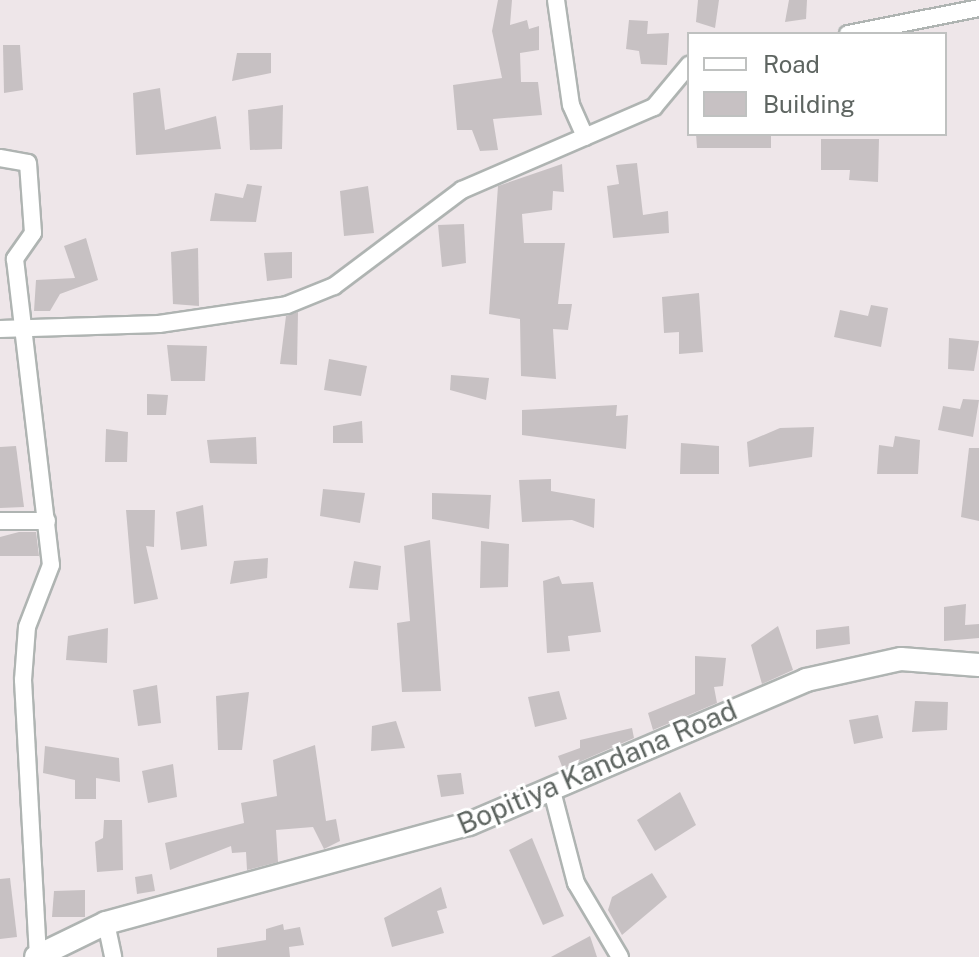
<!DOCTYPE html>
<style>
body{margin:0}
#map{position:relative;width:979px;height:957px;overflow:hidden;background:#eee6e9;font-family:"Public Sans",sans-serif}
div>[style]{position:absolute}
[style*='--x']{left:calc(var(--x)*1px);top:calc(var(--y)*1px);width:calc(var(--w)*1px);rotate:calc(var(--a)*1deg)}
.building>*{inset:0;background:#c7c1c3}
.roads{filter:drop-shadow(2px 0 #afb4b2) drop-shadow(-2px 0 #afb4b2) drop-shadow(0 2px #afb4b2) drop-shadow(0 -2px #afb4b2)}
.street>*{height:16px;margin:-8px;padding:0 8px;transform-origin:8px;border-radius:8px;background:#fff}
.secondary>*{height:22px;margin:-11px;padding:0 11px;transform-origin:11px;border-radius:11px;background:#fff}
span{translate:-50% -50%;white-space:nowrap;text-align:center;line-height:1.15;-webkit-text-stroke:6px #fff;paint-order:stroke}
.street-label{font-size:28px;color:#5e6561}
.legend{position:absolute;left:687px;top:32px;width:260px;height:104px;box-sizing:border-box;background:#fff;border:2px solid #bfc1c0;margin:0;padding:10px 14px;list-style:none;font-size:24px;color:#5e6561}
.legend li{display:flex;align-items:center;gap:16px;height:40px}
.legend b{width:40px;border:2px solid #bfc1c0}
</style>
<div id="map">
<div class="building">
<div style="clip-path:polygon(498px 0,512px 0,510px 25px,527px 20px,529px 29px,539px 26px,539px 50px,520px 53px,521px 82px,538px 82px,542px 115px,493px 119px,498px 150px,480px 151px,472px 130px,457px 130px,453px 85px,502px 78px,492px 31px)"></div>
<div style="clip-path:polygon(698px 0,719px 0,715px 28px,696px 22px)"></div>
<div style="clip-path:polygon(789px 0,807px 0,806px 19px,785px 22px)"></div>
<div style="clip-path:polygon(629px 20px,648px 21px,647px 34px,669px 33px,667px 65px,641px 64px,639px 51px,626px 49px)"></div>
<div style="clip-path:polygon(3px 45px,20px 45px,23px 90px,4px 93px)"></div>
<div style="clip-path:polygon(237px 53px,271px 53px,271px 73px,232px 81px)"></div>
<div style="clip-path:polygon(160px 88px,165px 130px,216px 116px,221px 149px,136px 155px,133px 93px)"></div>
<div style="clip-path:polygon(283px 105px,282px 149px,250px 150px,248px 110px)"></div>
<div style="clip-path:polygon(696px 134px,771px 134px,771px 148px,697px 148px)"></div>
<div style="clip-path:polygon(821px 139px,879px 139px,878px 182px,849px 180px,850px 170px,821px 170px)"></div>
<div style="clip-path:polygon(637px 163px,643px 215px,668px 211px,669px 233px,613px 238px,607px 186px,619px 184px,616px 165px)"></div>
<div style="clip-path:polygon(562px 164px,564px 192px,553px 191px,552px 210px,522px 214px,524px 243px,565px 243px,558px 304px,572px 304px,568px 330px,553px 329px,556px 379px,521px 376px,520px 319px,489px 314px,498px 186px)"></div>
<div style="clip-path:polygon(247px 184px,262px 186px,256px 222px,210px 221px,215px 193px,243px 198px)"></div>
<div style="clip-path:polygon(368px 186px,374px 233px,344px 236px,340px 191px)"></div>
<div style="clip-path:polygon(464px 224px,466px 263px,442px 267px,438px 225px)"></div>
<div style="clip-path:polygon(86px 238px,98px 280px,60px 294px,50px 311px,34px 311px,36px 280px,75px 278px,64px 246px)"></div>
<div style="clip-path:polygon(198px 248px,199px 306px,173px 304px,171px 252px)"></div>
<div style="clip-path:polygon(292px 252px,292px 278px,267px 281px,264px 253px)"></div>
<div style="clip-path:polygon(699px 293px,703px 352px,679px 354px,679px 332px,664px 333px,662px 297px)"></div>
<div style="clip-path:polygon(871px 305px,888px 308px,881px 347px,834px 337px,840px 310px,868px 316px)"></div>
<div style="clip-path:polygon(298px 312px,297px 365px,280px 364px,286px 316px)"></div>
<div style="clip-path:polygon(949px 338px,979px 341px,974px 371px,948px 369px)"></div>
<div style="clip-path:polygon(167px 345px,207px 346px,205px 381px,171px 381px)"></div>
<div style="clip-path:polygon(329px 359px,367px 366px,361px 396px,324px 390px)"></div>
<div style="clip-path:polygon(451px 375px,489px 378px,486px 400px,450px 390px)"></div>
<div style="clip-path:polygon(147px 394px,168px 395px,166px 415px,147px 415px)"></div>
<div style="clip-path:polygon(963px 399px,979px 400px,973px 437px,938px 430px,943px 406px,960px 409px)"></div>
<div style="clip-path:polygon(617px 405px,616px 416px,628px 415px,626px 449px,522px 435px,522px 410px)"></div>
<div style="clip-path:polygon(362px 421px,363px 443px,333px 443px,333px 426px)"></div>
<div style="clip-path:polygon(814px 427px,812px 457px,749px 467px,747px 442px,780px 428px)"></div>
<div style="clip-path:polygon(106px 429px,128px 432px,127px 462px,105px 462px)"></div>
<div style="clip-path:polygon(895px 436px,920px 440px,918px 474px,877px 474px,879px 445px,893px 447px)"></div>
<div style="clip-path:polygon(256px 437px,257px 464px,210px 463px,207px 440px)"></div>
<div style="clip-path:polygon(681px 443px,719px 446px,719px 474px,680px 474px)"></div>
<div style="clip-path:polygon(16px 446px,24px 507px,0 508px,0 447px)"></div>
<div style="clip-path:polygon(969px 448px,979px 448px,979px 521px,961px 517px)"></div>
<div style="clip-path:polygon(551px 479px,551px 491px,595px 499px,594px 528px,572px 520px,522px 522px,519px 480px)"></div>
<div style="clip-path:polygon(323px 489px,365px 493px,360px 523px,320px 516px)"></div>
<div style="clip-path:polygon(432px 493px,491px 495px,489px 529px,432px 519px)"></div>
<div style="clip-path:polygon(203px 505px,207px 546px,181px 550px,176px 512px)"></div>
<div style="clip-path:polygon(126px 510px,155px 510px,154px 547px,146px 546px,158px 599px,134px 604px)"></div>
<div style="clip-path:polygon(19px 532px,36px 532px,39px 556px,0 556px,0 537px)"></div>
<div style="clip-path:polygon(430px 540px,441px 691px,402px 692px,397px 623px,410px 621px,404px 546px)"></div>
<div style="clip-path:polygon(481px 541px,509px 544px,508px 587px,480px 588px)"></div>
<div style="clip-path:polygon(268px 558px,267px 578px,230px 584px,234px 561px)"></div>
<div style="clip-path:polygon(354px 561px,381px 566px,378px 590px,349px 588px)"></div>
<div style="clip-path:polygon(559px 576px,562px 584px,593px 582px,601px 632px,568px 636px,570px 651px,547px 653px,543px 581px)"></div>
<div style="clip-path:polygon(966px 604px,965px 625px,979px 624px,979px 638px,944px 641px,944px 607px)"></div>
<div style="clip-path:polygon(778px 626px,793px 670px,762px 684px,751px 645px)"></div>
<div style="clip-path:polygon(849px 626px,850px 644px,816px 649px,816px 630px)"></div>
<div style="clip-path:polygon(108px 628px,107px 663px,66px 660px,68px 636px)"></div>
<div style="clip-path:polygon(695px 656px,726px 658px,723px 686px,714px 687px,717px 703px,653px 730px,648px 713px,695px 694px)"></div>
<div style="clip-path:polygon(157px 685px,161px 723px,138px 726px,133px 690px)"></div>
<div style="clip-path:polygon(559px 691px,567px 719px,535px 727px,528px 697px)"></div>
<div style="clip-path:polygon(249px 692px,242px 750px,218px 750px,216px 696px)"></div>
<div style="clip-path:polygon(915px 701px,948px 702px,947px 730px,912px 732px)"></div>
<div style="clip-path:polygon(878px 715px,883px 738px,854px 744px,849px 720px)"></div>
<div style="clip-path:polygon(396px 721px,405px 748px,371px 751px,372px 726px)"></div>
<div style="clip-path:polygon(632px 728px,634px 738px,563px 769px,558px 756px,580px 748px,580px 740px)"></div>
<div style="clip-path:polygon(315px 745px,326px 821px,336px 819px,340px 841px,324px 849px,313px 827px,276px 830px,278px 862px,247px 870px,246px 852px,232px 853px,231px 846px,170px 870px,165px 843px,244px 823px,241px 803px,277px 796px,273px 760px)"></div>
<div style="clip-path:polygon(45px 746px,119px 758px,120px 782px,96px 778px,96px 799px,75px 799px,75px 780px,43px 773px)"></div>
<div style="clip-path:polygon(173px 764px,177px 797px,148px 803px,142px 771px)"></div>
<div style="clip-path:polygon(461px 773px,464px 794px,441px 797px,437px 775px)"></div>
<div style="clip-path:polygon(680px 792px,696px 825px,655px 851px,637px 820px)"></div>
<div style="clip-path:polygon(104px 820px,122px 820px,123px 870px,97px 872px,95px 842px,103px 838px)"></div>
<div style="clip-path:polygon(532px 838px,564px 916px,543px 925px,509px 850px)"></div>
<div style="clip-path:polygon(652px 873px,667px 897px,622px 935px,608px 910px,612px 897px)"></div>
<div style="clip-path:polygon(152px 874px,155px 891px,137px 894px,135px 877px)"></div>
<div style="clip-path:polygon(10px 878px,17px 937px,0 939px,0 879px)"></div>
<div style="clip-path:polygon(441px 887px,447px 908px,437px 911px,444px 933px,392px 947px,384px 918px)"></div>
<div style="clip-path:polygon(85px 890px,85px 917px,52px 917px,54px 891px)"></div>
<div style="clip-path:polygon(283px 924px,284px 930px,300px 927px,304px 945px,289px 947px,290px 957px,217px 957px,217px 948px,266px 940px,266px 929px)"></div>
<div style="clip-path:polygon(590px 936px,597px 957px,551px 957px)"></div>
</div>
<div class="roads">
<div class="street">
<div style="--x:556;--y:0;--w:106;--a:81.9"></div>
<div style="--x:571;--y:105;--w:35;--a:66"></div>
<div style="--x:848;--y:34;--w:134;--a:-11.2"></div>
<div style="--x:0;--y:158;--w:28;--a:10"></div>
<div style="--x:28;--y:163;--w:70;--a:85.9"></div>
<div style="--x:33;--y:233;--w:32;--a:125"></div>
<div style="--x:15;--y:259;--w:308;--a:83.3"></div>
<div style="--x:51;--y:565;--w:66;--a:111.2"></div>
<div style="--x:27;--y:627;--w:53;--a:94.3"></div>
<div style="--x:23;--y:680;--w:277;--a:86.9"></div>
<div style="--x:0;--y:329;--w:159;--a:-1.8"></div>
<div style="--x:159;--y:324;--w:129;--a:-8.4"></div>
<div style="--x:287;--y:305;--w:51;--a:-22"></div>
<div style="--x:334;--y:286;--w:160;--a:-36.9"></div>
<div style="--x:462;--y:190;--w:209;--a:-23.4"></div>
<div style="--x:654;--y:107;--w:55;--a:-50.2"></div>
<div style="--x:0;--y:521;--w:47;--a:0"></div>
<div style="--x:552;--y:791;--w:95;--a:75.4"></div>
<div style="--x:576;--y:883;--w:86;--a:59.3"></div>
<div style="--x:106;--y:923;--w:35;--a:78"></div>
</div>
<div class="secondary">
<div style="--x:36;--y:957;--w:78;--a:-25.9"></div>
<div style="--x:106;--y:923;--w:376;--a:-15.3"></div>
<div style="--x:469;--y:824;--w:366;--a:-23.1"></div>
<div style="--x:806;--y:680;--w:97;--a:-12.5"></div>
<div style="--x:901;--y:659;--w:78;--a:4.4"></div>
</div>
</div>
<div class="street-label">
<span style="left:597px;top:767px;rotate:-23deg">Bopitiya Kandana Road</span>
</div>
<ul class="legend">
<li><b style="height:10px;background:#fff"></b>Road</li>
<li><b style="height:22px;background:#c7c1c3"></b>Building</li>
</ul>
</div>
